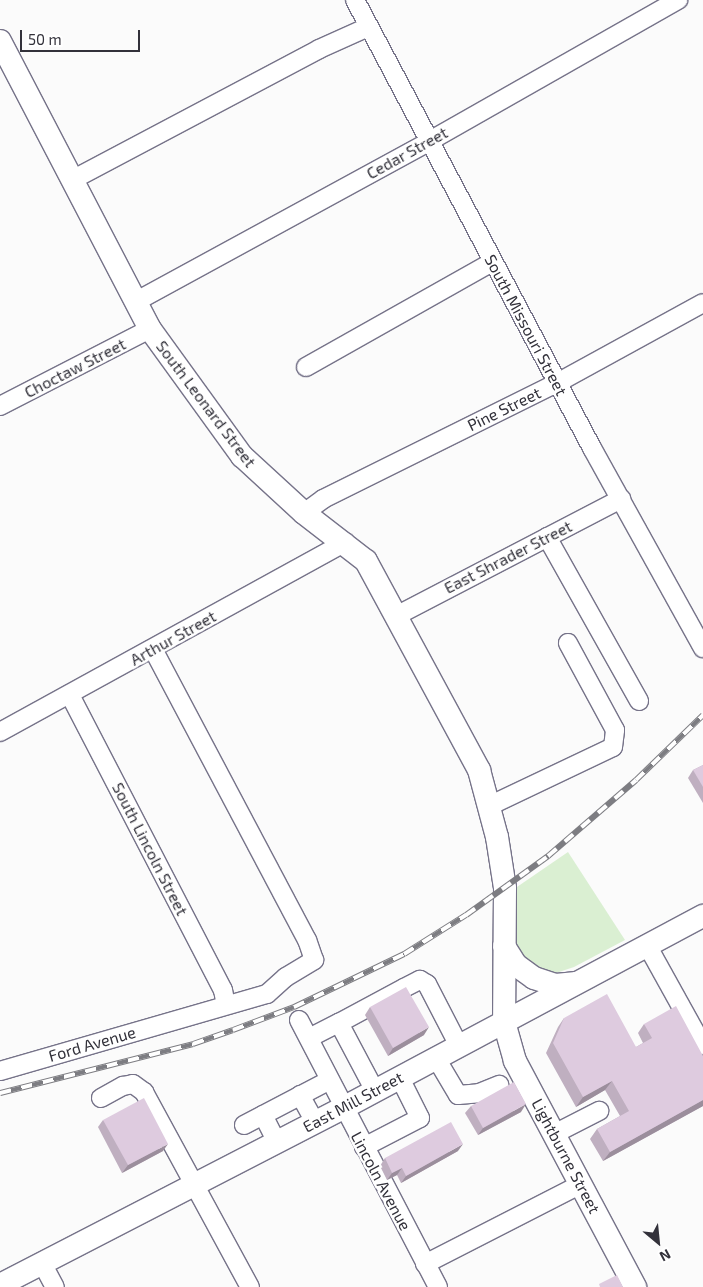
<!DOCTYPE html>
<style>
body{margin:0}
#map{position:relative;width:703px;height:1287px;overflow:hidden;background:#fbfbfb;font-family:"Exo 2",sans-serif}
div>[style]{position:absolute}
[style*='--x']{left:calc(var(--x)*1px);top:calc(var(--y)*1px);width:calc(var(--w)*1px);rotate:calc(var(--a)*1deg)}
.green>*{inset:0;background:#daefd2}
.roads{filter:drop-shadow(1px 0 #767389) drop-shadow(-1px 0 #767389) drop-shadow(0 1px #767389) drop-shadow(0 -1px #767389)}
.minor>*{height:18px;margin:-9px;padding:0 9px;transform-origin:9px;border-radius:9px;background:#fff}
.major>*{height:22px;margin:-11px;padding:0 11px;transform-origin:11px;border-radius:11px;background:#fff}
.rail>*{height:5.5px;margin-top:-2.75px;transform-origin:0;background:repeating-linear-gradient(90deg,#fff 0 11px,#7d7d82 0 22px);box-sizing:border-box;border-block:1px solid #7d7d82}
.wall>*{inset:0;background:#bfafc0}
.shaded-wall>*{inset:0;background:#9b8e9c}
.building>*{inset:0;background:#decbdf}
span{translate:-50% -50%;white-space:nowrap;text-align:center;line-height:1.15;-webkit-text-stroke:4.5px #fff;paint-order:stroke}
.street-label{font-size:16px;color:#32313a}
.north{position:absolute;left:633px;top:1217px;width:50px;height:50px;-webkit-text-stroke:4px #fff;paint-order:stroke;rotate:152deg;font-size:14px;font-weight:700;line-height:20px;text-align:center;color:#32313a}
.north::after{content:'';display:block;margin:auto;width:18px;height:22px;background:#32313a;clip-path:polygon(50% 0,100% 100%,50% 72%,0 100%)}
.scale{position:absolute;left:20px;top:30px;width:120px;height:22px;box-sizing:border-box;border:2px solid #32313a;border-top:0;padding-left:6px;font-size:15px;line-height:18px;white-space:nowrap;color:#32313a;-webkit-text-stroke:4px #fff;paint-order:stroke}
</style>
<div id="map">
<div class="green">
<div style="clip-path:polygon(568px 852px,625px 940px,574px 967px,553px 974px,536px 970px,521px 956px,514px 940px,514px 889px)"></div>
</div>
<div class="roads">
<div class="minor">
<div style="--x:355;--y:0;--w:507;--a:62.12"></div>
<div style="--x:592;--y:448;--w:229;--a:61"></div>
<div style="--x:72;--y:180;--w:280;--a:-27.9"></div>
<div style="--x:319;--y:49;--w:54;--a:-24.2"></div>
<div style="--x:135;--y:302;--w:334;--a:-28.6"></div>
<div style="--x:428;--y:142;--w:288;--a:-29.6"></div>
<div style="--x:306;--y:367;--w:214;--a:-29.4"></div>
<div style="--x:0;--y:406;--w:169;--a:-27.2"></div>
<div style="--x:304;--y:513;--w:24;--a:-36"></div>
<div style="--x:323;--y:499;--w:261;--a:-26.4"></div>
<div style="--x:557;--y:383;--w:166;--a:-28.7"></div>
<div style="--x:547;--y:537;--w:188;--a:60.7"></div>
<div style="--x:396;--y:616;--w:254;--a:-27.5"></div>
<div style="--x:70;--y:695;--w:332;--a:62.6"></div>
<div style="--x:223;--y:990;--w:15;--a:79"></div>
<div style="--x:0;--y:732;--w:394;--a:-28.8"></div>
<div style="--x:489;--y:806;--w:137;--a:-25.4"></div>
<div style="--x:613;--y:747;--w:17;--a:-83"></div>
<div style="--x:615;--y:730;--w:99;--a:-118.4"></div>
<div style="--x:647;--y:945;--w:115;--a:61"></div>
<div style="--x:299;--y:1020;--w:301;--a:62.5"></div>
<div style="--x:309;--y:1038;--w:34;--a:-27"></div>
<div style="--x:436;--y:1058;--w:43;--a:59.3"></div>
<div style="--x:458;--y:1095;--w:21;--a:-5"></div>
<div style="--x:479;--y:1093;--w:22;--a:-22"></div>
<div style="--x:0;--y:1071;--w:278;--a:-16.1"></div>
<div style="--x:267;--y:994;--w:25;--a:-42"></div>
<div style="--x:286;--y:977;--w:33;--a:-31"></div>
<div style="--x:314;--y:960;--w:21;--a:-109"></div>
<div style="--x:307;--y:940;--w:329;--a:-117.9"></div>
<div style="--x:375;--y:1091;--w:77;--a:-117.9"></div>
<div style="--x:339;--y:1023;--w:74;--a:-28.3"></div>
<div style="--x:404;--y:988;--w:18;--a:-27"></div>
<div style="--x:420;--y:980;--w:8;--a:30"></div>
<div style="--x:427;--y:984;--w:70;--a:62.7"></div>
<div style="--x:300;--y:1095;--w:31;--a:61"></div>
<div style="--x:101;--y:1098;--w:25;--a:-29"></div>
<div style="--x:123;--y:1086;--w:10;--a:-11"></div>
<div style="--x:133;--y:1084;--w:14;--a:36"></div>
<div style="--x:144;--y:1092;--w:222;--a:61.5"></div>
<div style="--x:263;--y:1115;--w:30;--a:63"></div>
<div style="--x:244;--y:1125;--w:97;--a:-27.6"></div>
<div style="--x:554;--y:1134;--w:51;--a:-27.1"></div>
<div style="--x:364;--y:1147;--w:63;--a:-27.4"></div>
<div style="--x:420;--y:1118;--w:45;--a:-116.6"></div>
<div style="--x:42;--y:1263;--w:27;--a:62"></div>
<div style="--x:425;--y:1264;--w:175;--a:-27.1"></div>
</div>
<div class="major">
<div style="--x:0;--y:41;--w:325;--a:62.5"></div>
<div style="--x:150;--y:329;--w:157;--a:54.1"></div>
<div style="--x:242;--y:456;--w:84;--a:42.6"></div>
<div style="--x:304;--y:513;--w:78;--a:37.7"></div>
<div style="--x:366;--y:561;--w:238;--a:61.6"></div>
<div style="--x:479;--y:770;--w:69;--a:75"></div>
<div style="--x:497;--y:837;--w:52;--a:81.1"></div>
<div style="--x:505;--y:888;--w:134;--a:90.4"></div>
<div style="--x:504;--y:1022;--w:41;--a:74.2"></div>
<div style="--x:515;--y:1061;--w:256;--a:62"></div>
<div style="--x:504;--y:946;--w:22;--a:58"></div>
<div style="--x:516;--y:965;--w:22;--a:36"></div>
<div style="--x:534;--y:978;--w:23;--a:18"></div>
<div style="--x:556;--y:985;--w:18;--a:-6"></div>
<div style="--x:0;--y:1285;--w:386;--a:-27.3"></div>
<div style="--x:343;--y:1108;--w:408;--a:-28.1"></div>
</div>
</div>
<div class="rail">
<div style="--x:0;--y:1093;--w:199;--a:-14.2"></div>
<div style="--x:193;--y:1044;--w:42;--a:-19.3"></div>
<div style="--x:233;--y:1030;--w:65;--a:-20.7"></div>
<div style="--x:294;--y:1007;--w:122;--a:-25.7"></div>
<div style="--x:404;--y:954;--w:73;--a:-32.2"></div>
<div style="--x:466;--y:915;--w:101;--a:-35.7"></div>
<div style="--x:548;--y:856;--w:116;--a:-40.8"></div>
<div style="--x:636;--y:780;--w:93;--a:-44.1"></div>
</div>
<div class="wall">
<div style="clip-path:polygon(703px 765px,703px 803px,688px 778px,693px 770px)"></div>
<div style="clip-path:polygon(370px 1007px,424px 1035px,388px 1056px,365px 1015px)"></div>
<div style="clip-path:polygon(564px 1018px,636px 1047px,643px 1043px,638px 1033px,644px 1024px,703px 1056px,703px 1106px,603px 1161px,590px 1139px,597px 1129px,620px 1116px,605px 1090px,576px 1107px,546px 1053px,558px 1027px)"></div>
<div style="clip-path:polygon(471px 1106px,521px 1112px,478px 1135px,465px 1113px)"></div>
<div style="clip-path:polygon(103px 1120px,163px 1151px,122px 1173px,98px 1127px)"></div>
<div style="clip-path:polygon(458px 1151px,401px 1183px,397px 1175px,387px 1180px,380px 1166px,385px 1158px)"></div>
</div>
<div class="shaded-wall">
<div style="clip-path:polygon(429px 1027px,424px 1035px,388px 1056px,393px 1048px)"></div>
<div style="clip-path:polygon(612px 1081px,605px 1090px,576px 1107px,583px 1097px)"></div>
<div style="clip-path:polygon(703px 1100px,703px 1106px,603px 1161px,610px 1152px)"></div>
<div style="clip-path:polygon(526px 1104px,521px 1112px,478px 1135px,483px 1128px)"></div>
<div style="clip-path:polygon(168px 1144px,163px 1151px,122px 1173px,128px 1165px)"></div>
<div style="clip-path:polygon(463px 1144px,458px 1151px,401px 1183px,406px 1176px)"></div>
<div style="clip-path:polygon(402px 1168px,397px 1175px,387px 1180px,392px 1173px)"></div>
</div>
<div class="building">
<div style="clip-path:polygon(703px 765px,703px 787px,693px 770px)"></div>
<div style="clip-path:polygon(406px 987px,429px 1027px,393px 1048px,370px 1007px)"></div>
<div style="clip-path:polygon(607px 994px,636px 1047px,652px 1038px,644px 1024px,676px 1006px,703px 1056px,703px 1100px,610px 1152px,597px 1129px,629px 1111px,612px 1081px,583px 1097px,553px 1043px,564px 1018px)"></div>
<div style="clip-path:polygon(514px 1082px,526px 1104px,483px 1128px,471px 1106px)"></div>
<div style="clip-path:polygon(144px 1098px,168px 1144px,128px 1165px,103px 1120px)"></div>
<div style="clip-path:polygon(451px 1122px,463px 1144px,406px 1176px,402px 1168px,392px 1173px,385px 1158px)"></div>
<div style="clip-path:polygon(617px 1275px,623px 1287px,600px 1287px,599px 1284px)"></div>
</div>
<div class="street-label">
<span style="left:407px;top:153px;rotate:-29deg">Cedar Street</span>
<span style="left:526px;top:325px;rotate:62deg">South Missouri Street</span>
<span style="left:75px;top:368px;rotate:-27deg">Choctaw Street</span>
<span style="left:206px;top:404px;rotate:53deg">South Leonard Street</span>
<span style="left:504px;top:409px;rotate:-26deg">Pine Street</span>
<span style="left:508px;top:557px;rotate:-27deg">East Shrader Street</span>
<span style="left:173px;top:638px;rotate:-29deg">Arthur Street</span>
<span style="left:150px;top:849px;rotate:63deg">South Lincoln Street</span>
<span style="left:92px;top:1044px;rotate:-16deg">Ford Avenue</span>
<span style="left:353px;top:1102px;rotate:-28deg">East Mill Street</span>
<span style="left:566px;top:1156px;rotate:62deg">Lightburne Street</span>
<span style="left:381px;top:1181px;rotate:62deg">Lincoln Avenue</span>
</div>
<div class="north">N</div>
<div class="scale">50 m</div>
</div>
